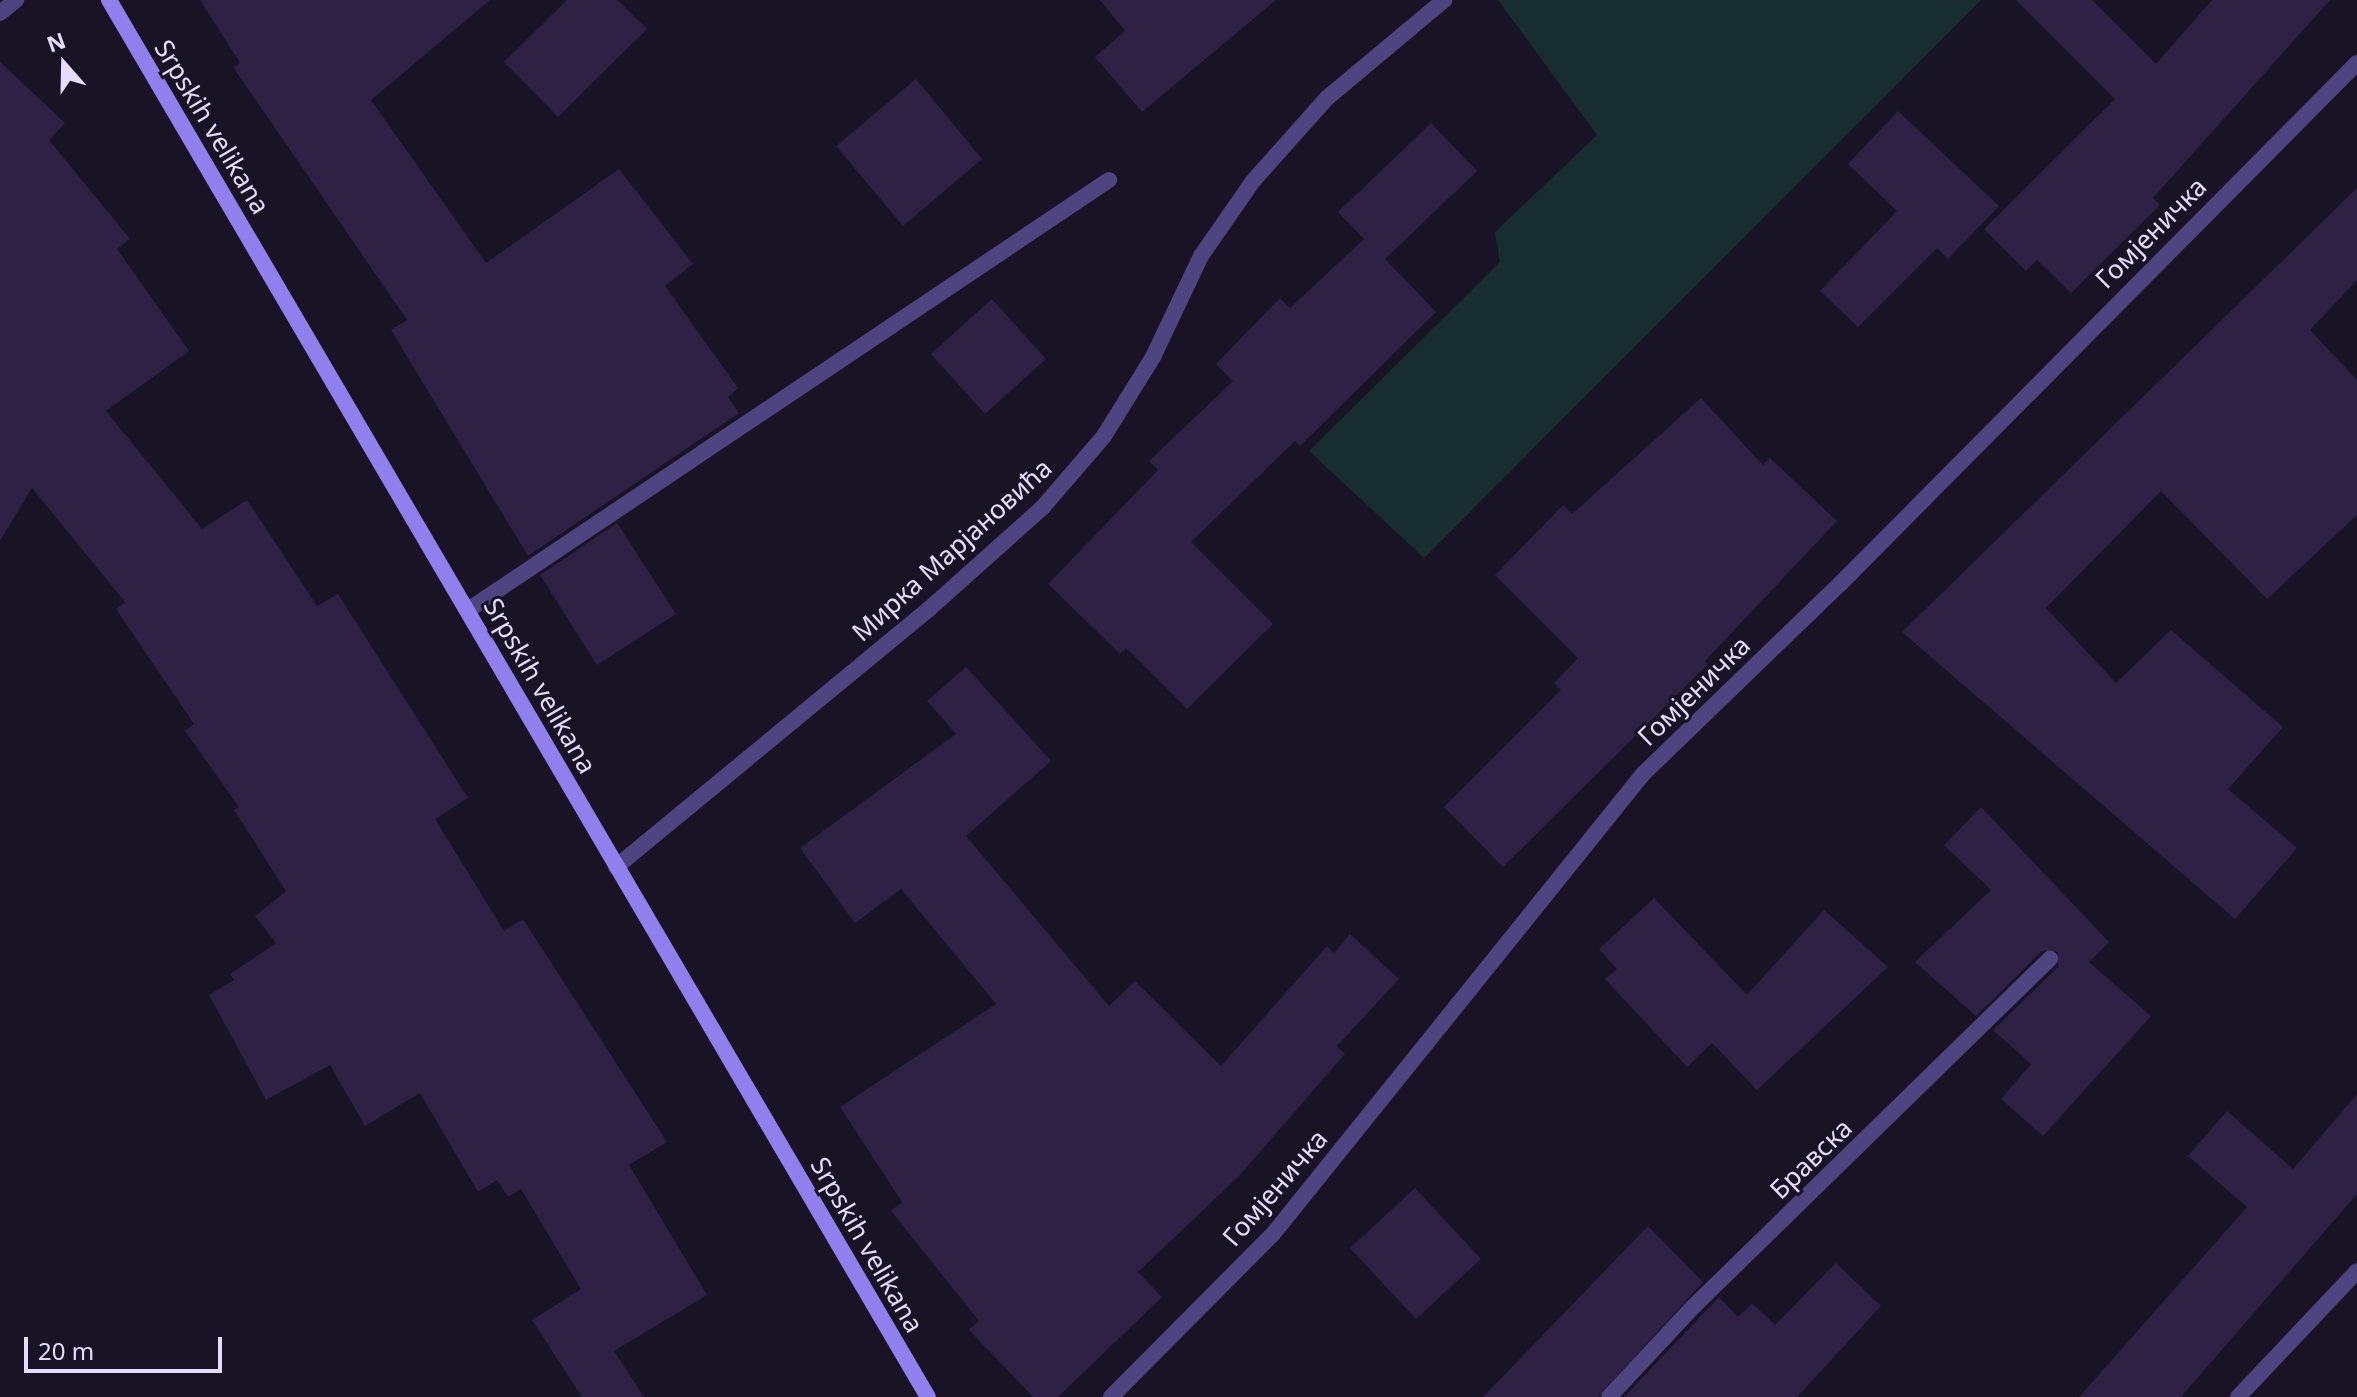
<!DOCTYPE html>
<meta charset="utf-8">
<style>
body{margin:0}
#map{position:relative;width:2357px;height:1397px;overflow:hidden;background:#191326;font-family:"Noto Sans",sans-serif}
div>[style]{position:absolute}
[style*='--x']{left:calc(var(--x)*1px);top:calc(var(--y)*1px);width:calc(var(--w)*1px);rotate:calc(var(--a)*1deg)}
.green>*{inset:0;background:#172d2f}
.building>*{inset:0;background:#2d2144}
.lane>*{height:16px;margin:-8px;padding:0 8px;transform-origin:8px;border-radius:8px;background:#4e447f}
.street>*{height:16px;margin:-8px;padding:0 8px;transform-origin:8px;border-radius:8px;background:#4e447f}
.secondary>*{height:16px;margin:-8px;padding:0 8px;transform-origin:8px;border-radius:8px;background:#917fee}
span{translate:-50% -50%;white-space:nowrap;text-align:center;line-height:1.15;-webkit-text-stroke:6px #191326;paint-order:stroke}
.street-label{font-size:26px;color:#e4dcfa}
.north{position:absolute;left:24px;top:24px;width:80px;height:80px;-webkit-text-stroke:6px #191326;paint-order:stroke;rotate:340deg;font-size:22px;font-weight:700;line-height:32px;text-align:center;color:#e4dcfa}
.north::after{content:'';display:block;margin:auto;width:28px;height:36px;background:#e4dcfa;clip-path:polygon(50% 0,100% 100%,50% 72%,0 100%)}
.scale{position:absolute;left:24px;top:1337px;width:198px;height:36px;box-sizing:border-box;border:4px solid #e4dcfa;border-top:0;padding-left:10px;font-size:24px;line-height:28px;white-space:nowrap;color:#e4dcfa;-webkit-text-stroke:6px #191326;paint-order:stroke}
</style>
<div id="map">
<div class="green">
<div style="clip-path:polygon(1498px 0,1981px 0,1424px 558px,1309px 451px,1500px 262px,1495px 232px,1597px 135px)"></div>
</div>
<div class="building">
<div style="clip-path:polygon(200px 0,490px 0,371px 100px,486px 263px,619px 169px,693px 264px,665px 286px,738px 388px,728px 397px,739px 413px,528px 556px,391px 330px,407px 320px,233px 67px,240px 63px)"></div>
<div style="clip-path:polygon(567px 0,618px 0,647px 29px,558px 117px,504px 62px)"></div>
<div style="clip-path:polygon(1100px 0,1276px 0,1142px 112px,1095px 57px,1125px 31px)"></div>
<div style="clip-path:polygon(2016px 0,2092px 0,2156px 64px,2212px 0,2330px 0,2153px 198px,2160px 205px,2071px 293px,2037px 260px,2026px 271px,1984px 229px,2115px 99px)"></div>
<div style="clip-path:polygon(0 62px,65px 123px,49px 140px,130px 239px,117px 249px,189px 351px,106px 411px,202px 529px,247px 500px,317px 606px,338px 594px,468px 798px,435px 819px,504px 931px,523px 919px,667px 1142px,629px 1165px,707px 1295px,614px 1351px,644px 1397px,582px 1397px,532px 1320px,581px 1289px,521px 1189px,508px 1197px,497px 1180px,478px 1192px,420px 1093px,365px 1126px,330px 1065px,266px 1100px,209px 995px,234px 980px,230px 974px,276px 943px,255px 916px,286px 891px,234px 810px,239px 807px,185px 731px,194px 724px,116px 609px,125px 602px,32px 488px,0 541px)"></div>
<div style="clip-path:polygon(916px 79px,982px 159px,903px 226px,836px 146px)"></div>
<div style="clip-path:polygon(1898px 111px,1999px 206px,1948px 259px,1937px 248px,1858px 327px,1820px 291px,1897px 211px,1848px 164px)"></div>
<div style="clip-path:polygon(1431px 123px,1477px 171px,1385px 259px,1436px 312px,1300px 446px,1295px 441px,1191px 542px,1273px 624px,1187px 709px,1126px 648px,1120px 654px,1048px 584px,1158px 470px,1149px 461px,1233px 381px,1216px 364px,1280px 298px,1290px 308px,1364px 239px,1338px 212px)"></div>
<div style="clip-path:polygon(2357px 188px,2357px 280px,2310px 330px,2357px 380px,2357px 515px,2267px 599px,2161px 491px,2046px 608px,2116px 683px,2171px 630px,2283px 727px,2228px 789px,2297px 848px,2235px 919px,1902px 632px)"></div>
<div style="clip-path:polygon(992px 299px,1046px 359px,985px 414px,931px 354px)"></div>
<div style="clip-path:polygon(1701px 398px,1763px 465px,1770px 458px,1837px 521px,1705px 661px,1708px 664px,1503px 867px,1444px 807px,1561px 690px,1554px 683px,1578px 658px,1495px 575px,1563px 505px,1572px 514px)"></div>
<div style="clip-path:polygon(617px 523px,676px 614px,597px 665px,540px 575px)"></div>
<div style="clip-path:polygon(966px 667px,1051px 761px,966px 836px,1109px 1006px,1135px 981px,1221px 1066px,1327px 946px,1334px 953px,1350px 934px,1399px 979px,1337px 1046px,1345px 1054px,1239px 1176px,1138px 1272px,1162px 1297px,1058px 1397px,1033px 1397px,969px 1330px,979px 1321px,891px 1211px,902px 1202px,840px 1107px,996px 1004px,901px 889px,855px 923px,800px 848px,956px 734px,927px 701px)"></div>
<div style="clip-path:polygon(1981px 807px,2109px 942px,2089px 962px,2151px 1016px,2043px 1136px,2001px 1099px,2031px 1064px,1993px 1030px,2058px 967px,2058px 952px,2042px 951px,1976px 1016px,1915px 962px,1991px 890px,1944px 845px)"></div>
<div style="clip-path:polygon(1654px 898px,1747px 995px,1824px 910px,1888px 967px,1757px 1090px,1712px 1043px,1687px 1067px,1605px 979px,1617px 969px,1599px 949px)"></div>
<div style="clip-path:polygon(2357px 1094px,2357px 1194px,2181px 1397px,2079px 1397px,2247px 1207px,2188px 1156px,2227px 1111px,2293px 1169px)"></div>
<div style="clip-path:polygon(1415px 1188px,1481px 1259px,1416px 1319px,1350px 1248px)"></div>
<div style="clip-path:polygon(1648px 1226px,1703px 1282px,1598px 1397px,1483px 1397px)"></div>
<div style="clip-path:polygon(1836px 1263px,1881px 1306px,1797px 1397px,1624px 1397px,1719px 1297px,1738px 1317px,1752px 1303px,1775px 1325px)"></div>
</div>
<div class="lane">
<div style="--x:468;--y:610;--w:772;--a:-33.85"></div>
</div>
<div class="street">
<div style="--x:0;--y:13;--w:21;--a:-39"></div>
<div style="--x:616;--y:867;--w:406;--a:-39.5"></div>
<div style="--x:929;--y:609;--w:153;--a:-41.8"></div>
<div style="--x:1043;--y:507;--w:94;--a:-49.3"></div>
<div style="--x:1104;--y:436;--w:93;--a:-58.2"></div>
<div style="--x:1153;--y:357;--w:112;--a:-64.6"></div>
<div style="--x:1201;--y:256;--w:91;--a:-55.3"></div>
<div style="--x:1253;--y:181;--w:111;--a:-48.3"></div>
<div style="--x:1327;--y:98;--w:153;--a:-39.9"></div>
<div style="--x:1111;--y:1397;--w:230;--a:-45.2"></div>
<div style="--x:1273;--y:1234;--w:590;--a:-51.19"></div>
<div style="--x:1643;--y:774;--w:274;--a:-44"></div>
<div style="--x:1840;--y:584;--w:734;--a:-45.22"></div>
<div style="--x:1609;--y:1397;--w:123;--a:-47"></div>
<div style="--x:1693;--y:1307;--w:499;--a:-44.3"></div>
<div style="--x:2238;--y:1397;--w:173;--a:-46.6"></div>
</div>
<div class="secondary">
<div style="--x:109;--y:0;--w:1619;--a:59.62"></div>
</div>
<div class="street-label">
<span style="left:212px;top:127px;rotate:59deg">Srpskih velikana</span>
<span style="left:2151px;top:233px;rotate:-45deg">Гомјеничка</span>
<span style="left:952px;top:550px;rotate:-42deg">Мирка Марјановића</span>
<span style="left:540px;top:686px;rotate:60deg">Srpskih velikana</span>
<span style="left:1694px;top:691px;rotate:-44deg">Гомјеничка</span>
<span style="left:1811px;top:1159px;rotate:-44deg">Бравска</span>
<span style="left:1275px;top:1188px;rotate:-49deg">Гомјеничка</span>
<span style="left:867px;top:1245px;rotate:60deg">Srpskih velikana</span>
</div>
<div class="north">N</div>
<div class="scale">20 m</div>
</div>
